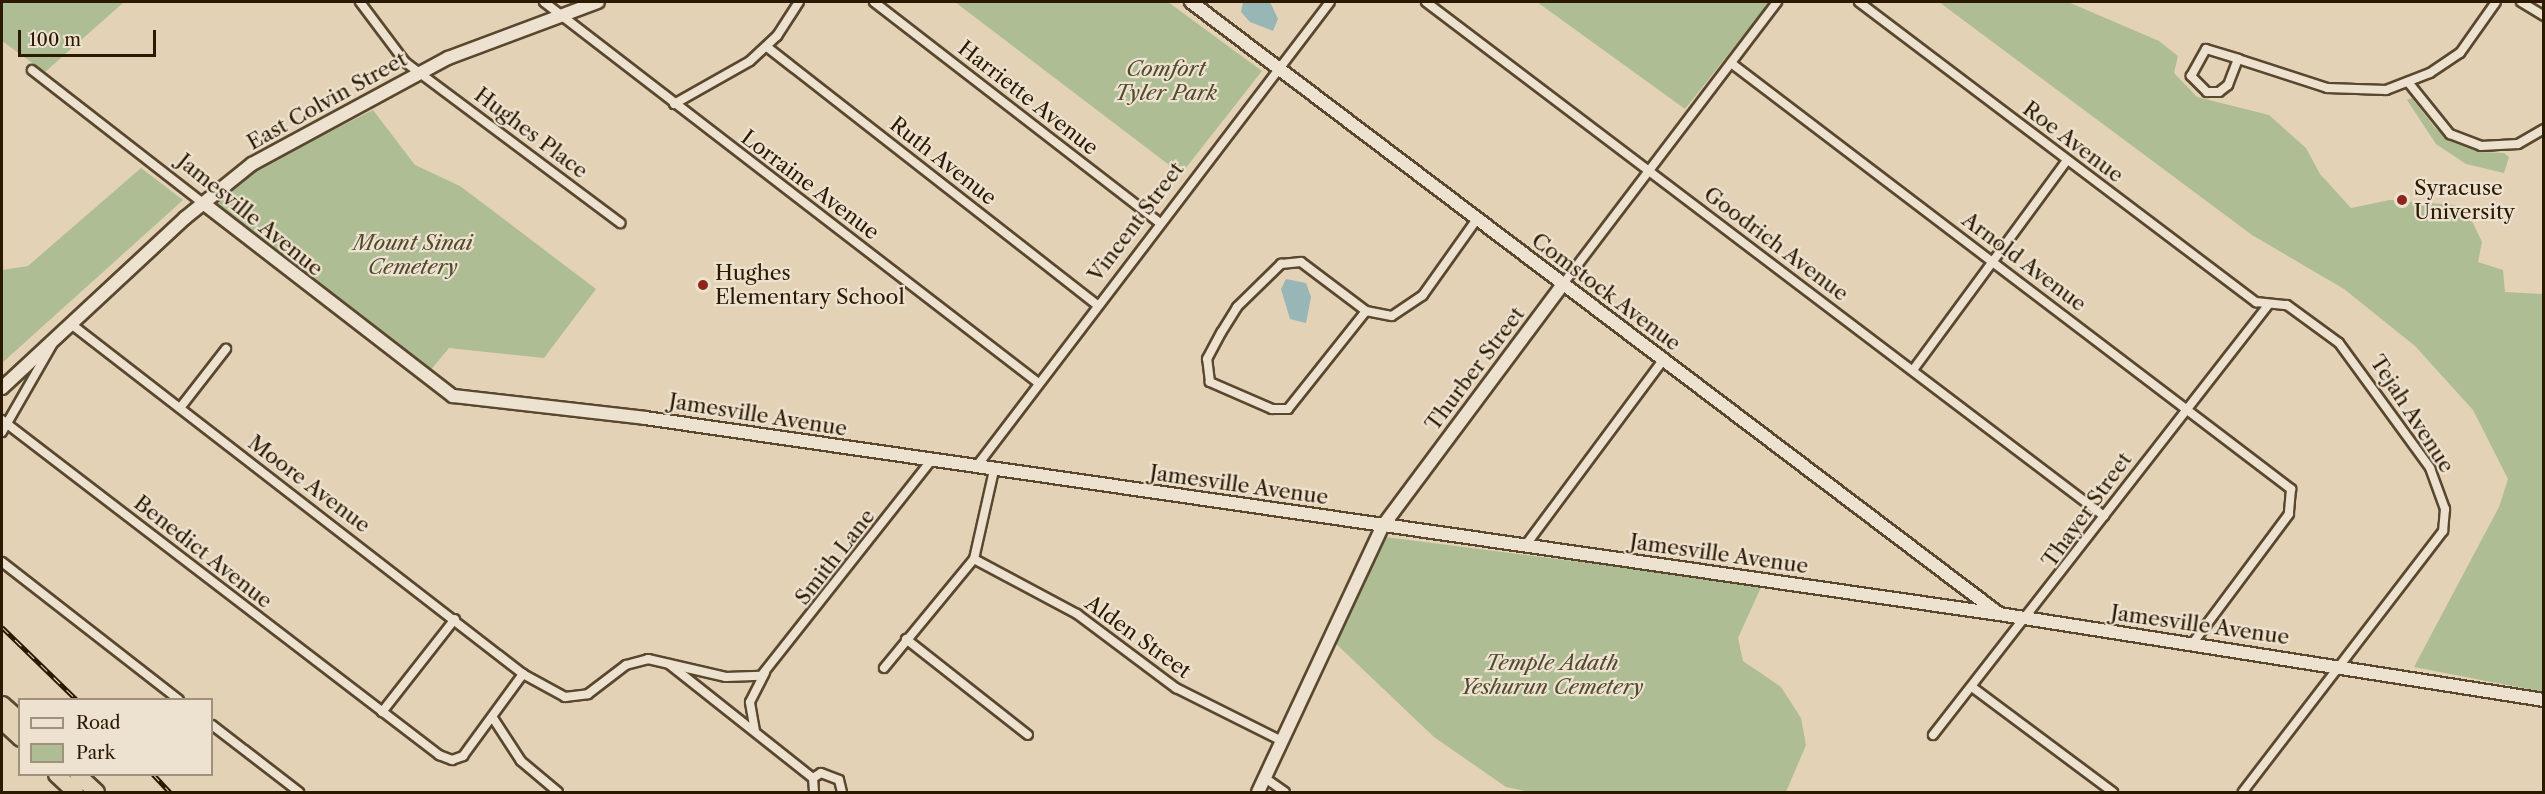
<!DOCTYPE html>
<style>
body{margin:0}
#map{position:relative;width:2545px;height:794px;overflow:hidden;background:#e4d2b7;font-family:"Libre Caslon Text",serif}
div>[style]{position:absolute}
[style*='--x']{left:calc(var(--x)*1px);top:calc(var(--y)*1px);width:calc(var(--w)*1px);rotate:calc(var(--a)*1deg)}
.green>*{inset:0;background:#aebd93}
.water>*{inset:0;background:#97b6b5}
.roads{filter:drop-shadow(2px 0 #59472e) drop-shadow(-2px 0 #59472e) drop-shadow(0 2px #59472e) drop-shadow(0 -2px #59472e)}
.street>*{height:8px;margin:-4px;padding:0 4px;transform-origin:4px;border-radius:4px;background:#ede2d0}
.secondary>*{height:12px;margin:-6px;padding:0 6px;transform-origin:6px;border-radius:6px;background:#ede2d0}
.highway>*{height:15px;margin:-7.5px;padding:0 7.5px;transform-origin:7.5px;border-radius:7.5px;background:#e4d2b7}
.rail>*{height:5px;margin-top:-2.5px;transform-origin:0;background:repeating-linear-gradient(90deg,#ede2d0 0 9px,#2b1900 0 18px);box-sizing:border-box;border-block:2px solid #2b1900}
.dots>*{width:16px;height:16px;translate:-50% -50%;box-sizing:border-box;border:3px solid #ede2d0;border-radius:50%}
span{translate:-50% -50%;white-space:nowrap;text-align:center;line-height:1.15;-webkit-text-stroke:4.5px #ede2d0;paint-order:stroke}
.park-label{font-size:21px;color:#524a2c;font-style:italic}
.street-label{font-size:21px;color:#2b1900}
.poi-label{font-size:21px;color:#2b1900}
.left{translate:0 -50%;text-align:left}
.frame{position:absolute;inset:0;border:3px solid #2b1900;pointer-events:none}
.legend{position:absolute;left:18px;top:698px;width:195px;height:78px;box-sizing:border-box;background:#ede2d0;border:2px solid #9f927d;margin:0;padding:8px 10px;list-style:none;font-size:18px;color:#2b1900}
.legend li{display:flex;align-items:center;gap:12px;height:30px}
.legend b{width:30px;border:2px solid #9f927d}
.scale{position:absolute;left:18px;top:30px;width:138px;height:27px;box-sizing:border-box;border:3px solid #2b1900;border-top:0;padding-left:8px;font-size:18px;line-height:21px;white-space:nowrap;color:#2b1900;-webkit-text-stroke:4px #ede2d0;paint-order:stroke}
</style>
<div id="map">
<div class="green">
<div style="clip-path:polygon(2px 2px,124px 2px,45px 72px,2px 41px)"></div>
<div style="clip-path:polygon(955px 2px,1168px 2px,1262px 71px,1181px 174px)"></div>
<div style="clip-path:polygon(1537px 2px,1770px 2px,1685px 109px)"></div>
<div style="clip-path:polygon(1939px 2px,2068px 2px,2159px 41px,2178px 56px,2174px 73px,2197px 97px,2269px 115px,2306px 148px,2320px 174px,2351px 208px,2390px 200px,2455px 205px,2470px 217px,2482px 242px,2478px 262px,2503px 270px,2505px 292px,2543px 294px,2543px 692px,2414px 667px,2499px 507px,2508px 479px,2473px 410px,2415px 346px,2344px 289px,2252px 235px)"></div>
<div style="clip-path:polygon(2412px 98px,2436px 129px,2455px 142px,2479px 152px,2504px 153px,2509px 157px,2504px 173px,2466px 164px,2436px 144px,2407px 100px)"></div>
<div style="clip-path:polygon(373px 110px,415px 165px,460px 186px,596px 289px,544px 358px,449px 348px,429px 372px,214px 204px,258px 168px)"></div>
<div style="clip-path:polygon(141px 168px,183px 200px,2px 363px,2px 270px,28px 266px)"></div>
<div style="clip-path:polygon(1385px 537px,1762px 585px,1738px 638px,1743px 661px,1781px 687px,1801px 718px,1806px 745px,1786px 792px,1529px 792px,1506px 787px,1434px 737px,1333px 641px,1369px 560px)"></div>
</div>
<div class="water">
<div style="clip-path:polygon(1243px 2px,1270px 2px,1278px 19px,1273px 31px,1250px 22px,1241px 12px)"></div>
<div style="clip-path:polygon(1286px 279px,1306px 283px,1311px 297px,1306px 323px,1290px 319px,1281px 289px)"></div>
</div>
<div class="roads">
<div class="street">
<div style="--x:360;--y:2;--w:75;--a:53.1"></div>
<div style="--x:405;--y:62;--w:269;--a:36.8"></div>
<div style="--x:544;--y:2;--w:622;--a:37.62"></div>
<div style="--x:874;--y:2;--w:361;--a:37.7"></div>
<div style="--x:1426;--y:2;--w:851;--a:37.17"></div>
<div style="--x:1859;--y:2;--w:498;--a:37.1"></div>
<div style="--x:2256;--y:302;--w:31;--a:6"></div>
<div style="--x:2287;--y:305;--w:64;--a:36.2"></div>
<div style="--x:2339;--y:343;--w:155;--a:53.9"></div>
<div style="--x:2430;--y:468;--w:44;--a:69.9"></div>
<div style="--x:2445;--y:509;--w:22;--a:95"></div>
<div style="--x:2443;--y:531;--w:329;--a:127.5"></div>
<div style="--x:2521;--y:2;--w:27;--a:31"></div>
<div style="--x:767;--y:47;--w:417;--a:38"></div>
<div style="--x:2238;--y:59;--w:28;--a:111"></div>
<div style="--x:2228;--y:85;--w:11;--a:142"></div>
<div style="--x:2219;--y:92;--w:12;--a:180"></div>
<div style="--x:2207;--y:92;--w:23;--a:-135"></div>
<div style="--x:2191;--y:76;--w:31;--a:-61"></div>
<div style="--x:2206;--y:49;--w:34;--a:17"></div>
<div style="--x:2238;--y:59;--w:94;--a:18"></div>
<div style="--x:2327;--y:88;--w:59;--a:1.9"></div>
<div style="--x:2386;--y:90;--w:47;--a:-21.1"></div>
<div style="--x:2430;--y:73;--w:36;--a:-34"></div>
<div style="--x:2460;--y:53;--w:62;--a:-54.8"></div>
<div style="--x:1731;--y:63;--w:704;--a:37.26"></div>
<div style="--x:2291;--y:489;--w:25;--a:95"></div>
<div style="--x:2289;--y:514;--w:162;--a:126.7"></div>
<div style="--x:32;--y:70;--w:217;--a:37.9"></div>
<div style="--x:2408;--y:82;--w:67;--a:51.1"></div>
<div style="--x:2450;--y:134;--w:33;--a:21"></div>
<div style="--x:2481;--y:146;--w:37;--a:-3"></div>
<div style="--x:2518;--y:144;--w:30;--a:-30"></div>
<div style="--x:674;--y:104;--w:87;--a:-29.5"></div>
<div style="--x:750;--y:61;--w:37;--a:-43"></div>
<div style="--x:777;--y:36;--w:40;--a:-57.1"></div>
<div style="--x:1563;--y:284;--w:354;--a:-52.8"></div>
<div style="--x:1366;--y:311;--w:125;--a:128.5"></div>
<div style="--x:1288;--y:409;--w:16;--a:180"></div>
<div style="--x:1272;--y:409;--w:68;--a:-156.5"></div>
<div style="--x:1210;--y:382;--w:23;--a:-97"></div>
<div style="--x:1207;--y:359;--w:30;--a:-62"></div>
<div style="--x:1221;--y:333;--w:31;--a:-58"></div>
<div style="--x:1237;--y:307;--w:62;--a:-44.3"></div>
<div style="--x:1281;--y:264;--w:20;--a:-6"></div>
<div style="--x:1301;--y:262;--w:81;--a:37"></div>
<div style="--x:1366;--y:311;--w:26;--a:11"></div>
<div style="--x:1392;--y:316;--w:37;--a:-34"></div>
<div style="--x:1423;--y:295;--w:93;--a:-54.6"></div>
<div style="--x:71;--y:324;--w:572;--a:37.75"></div>
<div style="--x:523;--y:674;--w:48;--a:28.7"></div>
<div style="--x:565;--y:697;--w:23;--a:-7"></div>
<div style="--x:588;--y:694;--w:48;--a:-37.3"></div>
<div style="--x:626;--y:665;--w:23;--a:-15"></div>
<div style="--x:648;--y:659;--w:80;--a:13"></div>
<div style="--x:726;--y:677;--w:35;--a:-2"></div>
<div style="--x:761;--y:676;--w:274;--a:-51.7"></div>
<div style="--x:1913;--y:370;--w:260;--a:-53.7"></div>
<div style="--x:180;--y:408;--w:75;--a:-52.1"></div>
<div style="--x:2;--y:420;--w:551;--a:37.47"></div>
<div style="--x:439;--y:755;--w:14;--a:21"></div>
<div style="--x:452;--y:760;--w:12;--a:-20"></div>
<div style="--x:463;--y:756;--w:102;--a:-53.8"></div>
<div style="--x:2;--y:432;--w:100;--a:-60.1"></div>
<div style="--x:976;--y:467;--w:584;--a:-52.72"></div>
<div style="--x:1525;--y:546;--w:232;--a:-53.4"></div>
<div style="--x:974;--y:559;--w:117;--a:28.1"></div>
<div style="--x:1077;--y:614;--w:124;--a:36.8"></div>
<div style="--x:1176;--y:688;--w:119;--a:26.6"></div>
<div style="--x:2;--y:562;--w:224;--a:37.9"></div>
<div style="--x:906;--y:639;--w:155;--a:38.2"></div>
<div style="--x:669;--y:664;--w:184;--a:38.4"></div>
<div style="--x:884;--y:668;--w:141;--a:-50.5"></div>
<div style="--x:974;--y:559;--w:91;--a:-77.3"></div>
<div style="--x:1972;--y:687;--w:176;--a:36.7"></div>
<div style="--x:382;--y:712;--w:118;--a:-51.9"></div>
<div style="--x:493;--y:718;--w:51;--a:56.9"></div>
<div style="--x:521;--y:761;--w:48;--a:40"></div>
<div style="--x:212;--y:725;--w:110;--a:37.6"></div>
<div style="--x:755;--y:731;--w:29;--a:-100"></div>
<div style="--x:750;--y:702;--w:33;--a:-63"></div>
<div style="--x:1933;--y:735;--w:546;--a:-52.06"></div>
<div style="--x:1265;--y:778;--w:24;--a:35"></div>
<div style="--x:814;--y:792;--w:14;--a:-94"></div>
<div style="--x:813;--y:778;--w:9;--a:-32"></div>
<div style="--x:821;--y:773;--w:19;--a:21"></div>
<div style="--x:839;--y:780;--w:12;--a:76"></div>
</div>
<div class="secondary">
<div style="--x:1191;--y:2;--w:1012;--a:37.13"></div>
<div style="--x:203;--y:203;--w:316;--a:37.7"></div>
<div style="--x:453;--y:396;--w:193;--a:6.5"></div>
<div style="--x:645;--y:418;--w:1368;--a:8.24"></div>
<div style="--x:1999;--y:614;--w:552;--a:8.97"></div>
<div style="--x:2;--y:388;--w:250;--a:-42.9"></div>
<div style="--x:185;--y:218;--w:86;--a:-38.9"></div>
<div style="--x:252;--y:164;--w:223;--a:-28.4"></div>
<div style="--x:448;--y:58;--w:160;--a:-20.5"></div>
<div style="--x:1258;--y:792;--w:293;--a:-64.9"></div>
<div style="--x:1382;--y:527;--w:303;--a:-53.3"></div>
</div>
<div class="highway">
<div style="--x:2;--y:704;--w:24;--a:42"></div>
<div style="--x:2;--y:721;--w:25;--a:43"></div>
<div style="--x:56;--y:774;--w:26;--a:43"></div>
<div style="--x:77;--y:774;--w:26;--a:43"></div>
</div>
</div>
<div class="rail">
<div style="--x:2;--y:627;--w:105;--a:44.2"></div>
<div style="--x:153;--y:774;--w:25;--a:47"></div>
</div>
<div class="dots">
<div style="left:2402px;top:200px;background:#8f2418"></div>
<div style="left:703px;top:285px;background:#8f2418"></div>
</div>
<div class="park-label">
<span style="left:1166px;top:81px">Comfort<br>Tyler Park</span>
<span style="left:413px;top:255px">Mount Sinai<br>Cemetery</span>
<span style="left:1552px;top:675px">Temple Adath<br>Yeshurun Cemetery</span>
</div>
<div class="street-label">
<span style="left:1028px;top:98px;rotate:38deg">Harriette Avenue</span>
<span style="left:327px;top:101px;rotate:-29deg">East Colvin Street</span>
<span style="left:531px;top:133px;rotate:37deg">Hughes Place</span>
<span style="left:2073px;top:142px;rotate:37deg">Roe Avenue</span>
<span style="left:943px;top:161px;rotate:38deg">Ruth Avenue</span>
<span style="left:810px;top:185px;rotate:37deg">Lorraine Avenue</span>
<span style="left:250px;top:215px;rotate:39deg">Jamesville Avenue</span>
<span style="left:1136px;top:222px;rotate:-53deg">Vincent Street</span>
<span style="left:1776px;top:244px;rotate:37deg">Goodrich Avenue</span>
<span style="left:2024px;top:262px;rotate:37deg">Arnold Avenue</span>
<span style="left:1606px;top:292px;rotate:37deg">Comstock Avenue</span>
<span style="left:1475px;top:369px;rotate:-53deg">Thurber Street</span>
<span style="left:2412px;top:414px;rotate:57deg">Tejah Avenue</span>
<span style="left:758px;top:415px;rotate:9deg">Jamesville Avenue</span>
<span style="left:309px;top:484px;rotate:37deg">Moore Avenue</span>
<span style="left:1239px;top:485px;rotate:8deg">Jamesville Avenue</span>
<span style="left:2087px;top:510px;rotate:-54deg">Thayer Street</span>
<span style="left:203px;top:552px;rotate:38deg">Benedict Avenue</span>
<span style="left:1719px;top:554px;rotate:8deg">Jamesville Avenue</span>
<span style="left:835px;top:557px;rotate:-52deg">Smith Lane</span>
<span style="left:2200px;top:625px;rotate:8deg">Jamesville Avenue</span>
<span style="left:1138px;top:637px;rotate:36deg">Alden Street</span>
</div>
<div class="poi-label">
<span class="left" style="left:2414px;top:200px">Syracuse<br>University</span>
<span class="left" style="left:715px;top:285px">Hughes<br>Elementary School</span>
</div>
<div class="frame"></div>
<ul class="legend">
<li><b style="height:8px;background:#ede2d0"></b>Road</li>
<li><b style="height:16px;background:#aebd93"></b>Park</li>
</ul>
<div class="scale">100 m</div>
</div>
